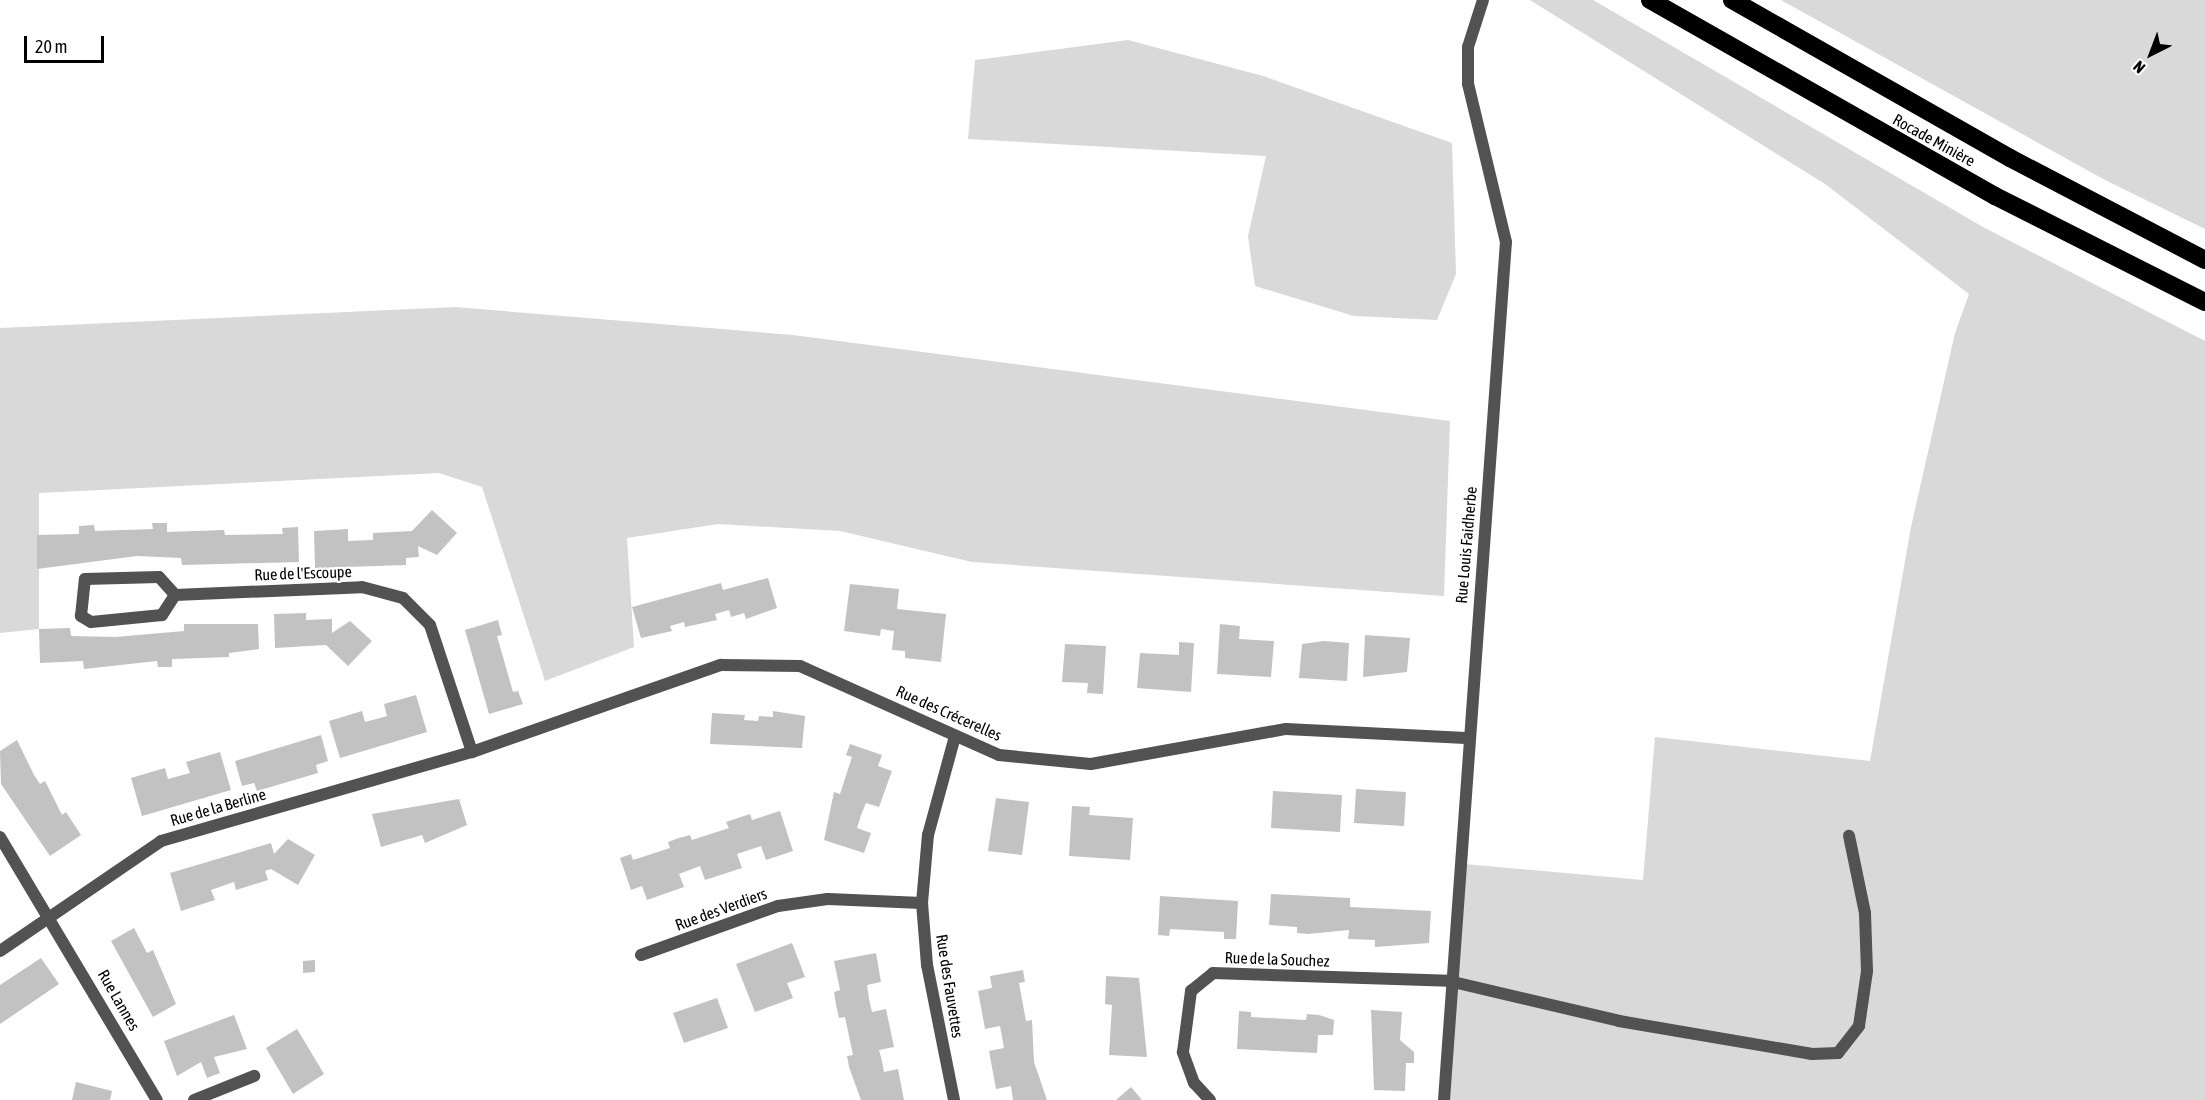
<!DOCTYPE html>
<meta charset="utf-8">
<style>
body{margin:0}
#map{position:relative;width:2205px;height:1100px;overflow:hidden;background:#fff;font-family:"Asap Condensed",sans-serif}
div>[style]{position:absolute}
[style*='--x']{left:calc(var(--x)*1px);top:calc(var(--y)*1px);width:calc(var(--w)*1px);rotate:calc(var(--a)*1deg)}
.green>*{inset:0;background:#d9d9d9}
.building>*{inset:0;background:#c2c2c2}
.minor>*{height:12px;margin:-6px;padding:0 6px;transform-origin:6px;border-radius:6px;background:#525252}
.motorway>*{height:18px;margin:-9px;padding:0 9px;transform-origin:9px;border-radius:9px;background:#000}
span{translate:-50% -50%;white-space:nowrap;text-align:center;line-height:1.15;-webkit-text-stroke:4.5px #fff;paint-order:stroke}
.street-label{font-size:16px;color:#000}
.north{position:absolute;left:2121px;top:24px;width:60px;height:60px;-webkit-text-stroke:4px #fff;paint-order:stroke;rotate:222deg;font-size:16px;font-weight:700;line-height:24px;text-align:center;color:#000}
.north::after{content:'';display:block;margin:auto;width:21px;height:27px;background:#000;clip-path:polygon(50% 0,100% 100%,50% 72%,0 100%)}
.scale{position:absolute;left:24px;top:36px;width:80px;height:27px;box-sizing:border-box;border:3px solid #000;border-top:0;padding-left:8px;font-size:18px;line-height:21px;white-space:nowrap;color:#000;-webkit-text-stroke:4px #fff;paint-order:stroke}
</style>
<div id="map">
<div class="green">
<div style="clip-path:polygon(1530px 0,1593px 0,1983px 227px,2205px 341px,2205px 1100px,1444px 1100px,1464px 864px,1643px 880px,1655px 737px,1870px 761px,1911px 527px,1955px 333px,1969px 294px,1825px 184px)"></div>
<div style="clip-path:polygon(1781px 0,2205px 0,2205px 229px,2105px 180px)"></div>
<div style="clip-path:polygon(1128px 40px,1263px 76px,1452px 143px,1456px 274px,1437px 320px,1354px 316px,1255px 286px,1248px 236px,1266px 156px,968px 139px,975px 60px)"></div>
<div style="clip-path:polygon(455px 307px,793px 335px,1450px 421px,1444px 596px,972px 562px,840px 531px,718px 524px,627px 538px,634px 647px,545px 681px,482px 487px,439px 473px,39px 493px,39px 629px,0 633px,0 328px)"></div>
</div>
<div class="building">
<div style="clip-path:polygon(432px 510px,457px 533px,437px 555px,418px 546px,419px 557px,406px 558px,406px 565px,315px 568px,314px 531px,348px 529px,348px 541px,373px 540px,373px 533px,412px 531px)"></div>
<div style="clip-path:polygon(152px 523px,167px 523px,167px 532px,224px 530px,225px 535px,283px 534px,282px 528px,298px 527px,299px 562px,182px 565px,181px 558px,137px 556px,37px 569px,37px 535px,79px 534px,79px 526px,94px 525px,95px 531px,153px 529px)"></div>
<div style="clip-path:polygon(768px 578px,777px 608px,746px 619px,744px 613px,731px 617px,729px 610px,715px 614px,717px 620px,685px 627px,684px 622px,670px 626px,672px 631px,641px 638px,632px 607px,721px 583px,723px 590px)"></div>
<div style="clip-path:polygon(850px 584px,899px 589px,897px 609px,946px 614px,941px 662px,905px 658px,905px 651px,892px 650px,894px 631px,881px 629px,880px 636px,844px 631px)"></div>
<div style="clip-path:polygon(306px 613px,306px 620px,332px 619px,332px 633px,350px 621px,372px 641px,348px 666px,326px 645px,275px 648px,274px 614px)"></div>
<div style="clip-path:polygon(498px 620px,502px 635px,497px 636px,513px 692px,518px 691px,523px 704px,489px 714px,465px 630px)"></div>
<div style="clip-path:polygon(184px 624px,258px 624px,259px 649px,229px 653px,229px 657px,172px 659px,172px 667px,158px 667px,157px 661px,84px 669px,83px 661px,40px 663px,39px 629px,70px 628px,71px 636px,115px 637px,184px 631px)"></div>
<div style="clip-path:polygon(1220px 624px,1240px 626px,1239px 639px,1274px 641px,1271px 677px,1217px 674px)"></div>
<div style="clip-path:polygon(1365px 635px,1410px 638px,1407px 672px,1363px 677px)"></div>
<div style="clip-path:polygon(1324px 641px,1349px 643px,1347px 681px,1299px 678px,1302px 644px)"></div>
<div style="clip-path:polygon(1179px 642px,1194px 643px,1191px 692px,1137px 688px,1140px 653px,1179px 655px)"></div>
<div style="clip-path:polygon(1065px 644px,1106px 646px,1103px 694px,1087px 693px,1088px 683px,1062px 682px)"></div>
<div style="clip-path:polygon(416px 695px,427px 732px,340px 758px,329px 721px,362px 711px,365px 722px,387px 716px,384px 704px)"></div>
<div style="clip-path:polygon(773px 711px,805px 716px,802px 748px,710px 744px,712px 713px,745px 715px,744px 720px,758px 721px,759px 716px,773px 717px)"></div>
<div style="clip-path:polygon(321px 735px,328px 761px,316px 765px,318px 773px,257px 791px,254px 783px,242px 786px,235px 761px)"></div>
<div style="clip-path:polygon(17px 740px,34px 775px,40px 784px,45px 781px,62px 815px,66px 812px,81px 835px,50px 856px,1px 784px,0 751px)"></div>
<div style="clip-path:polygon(850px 744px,882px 755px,878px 766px,892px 771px,879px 807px,866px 803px,861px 815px,857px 828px,871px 833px,864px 853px,824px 840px,834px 792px,840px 794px,852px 757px,846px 755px)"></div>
<div style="clip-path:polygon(220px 752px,231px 790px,142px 816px,131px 778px,165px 768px,168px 779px,190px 773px,186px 762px)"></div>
<div style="clip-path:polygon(1356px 789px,1406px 792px,1404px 826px,1354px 823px)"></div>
<div style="clip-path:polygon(1273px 791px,1342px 795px,1340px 832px,1271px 828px)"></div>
<div style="clip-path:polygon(996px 798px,1029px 802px,1022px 855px,988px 851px)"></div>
<div style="clip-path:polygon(459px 799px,467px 825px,425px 843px,422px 835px,381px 847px,372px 814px)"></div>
<div style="clip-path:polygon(1072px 806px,1090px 807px,1089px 815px,1133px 818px,1130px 860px,1069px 856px)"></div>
<div style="clip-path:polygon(780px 811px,793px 851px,766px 860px,761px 846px,737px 854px,742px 868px,705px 880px,700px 866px,679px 874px,684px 887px,647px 900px,642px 886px,631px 890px,620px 858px,631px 854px,633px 860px,670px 848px,668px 842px,679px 838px,690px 835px,692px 840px,729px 828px,726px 822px,750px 814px,752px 820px)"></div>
<div style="clip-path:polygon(288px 839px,315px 855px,298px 885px,271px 869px,265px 871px,268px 880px,236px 890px,234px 882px,211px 890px,215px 900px,181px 911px,170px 873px,271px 843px,274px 854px)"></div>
<div style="clip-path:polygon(1271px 894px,1350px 898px,1350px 907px,1431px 911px,1429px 943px,1375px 947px,1375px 940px,1348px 939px,1349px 930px,1308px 934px,1297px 933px,1297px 927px,1269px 925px)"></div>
<div style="clip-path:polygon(1160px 896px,1238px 901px,1236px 939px,1224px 939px,1224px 932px,1170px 929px,1169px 936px,1158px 935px)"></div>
<div style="clip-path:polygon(134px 928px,147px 953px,153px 950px,176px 1004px,153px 1017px,111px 941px)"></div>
<div style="clip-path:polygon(792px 943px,805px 977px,787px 983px,793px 998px,755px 1012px,736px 964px)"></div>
<div style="clip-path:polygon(876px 953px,881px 982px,867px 985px,869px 999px,872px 1012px,886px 1009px,894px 1047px,879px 1050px,882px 1061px,884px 1072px,898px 1069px,904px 1100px,861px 1100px,849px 1067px,847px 1056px,853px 1055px,845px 1017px,839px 1018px,836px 1005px,834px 992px,840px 990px,834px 961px)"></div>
<div style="clip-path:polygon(41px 958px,59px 984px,0 1024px,0 985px)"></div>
<div style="clip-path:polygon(315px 960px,315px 972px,303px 973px,303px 961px)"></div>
<div style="clip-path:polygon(1023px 970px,1025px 982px,1019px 983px,1026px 1021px,1032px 1020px,1034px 1062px,1047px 1100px,1013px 1100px,1011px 1086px,996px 1089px,989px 1051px,1004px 1048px,1000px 1026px,985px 1029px,978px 991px,992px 988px,990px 976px)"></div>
<div style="clip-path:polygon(1106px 976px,1139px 978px,1147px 1057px,1109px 1055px,1112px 1005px,1105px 1004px)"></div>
<div style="clip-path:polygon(717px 998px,728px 1028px,684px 1043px,673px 1013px)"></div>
<div style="clip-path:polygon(1371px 1010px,1402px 1012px,1400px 1040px,1414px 1052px,1414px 1063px,1406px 1063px,1405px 1091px,1374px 1090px)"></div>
<div style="clip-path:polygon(1239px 1011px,1251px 1012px,1251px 1017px,1306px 1020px,1307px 1014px,1319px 1015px,1334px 1020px,1333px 1035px,1318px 1035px,1317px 1053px,1237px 1049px)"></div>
<div style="clip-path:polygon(234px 1015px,247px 1049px,214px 1057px,220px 1073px,207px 1078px,201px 1062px,177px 1076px,164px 1041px)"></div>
<div style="clip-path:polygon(297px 1029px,324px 1074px,293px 1094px,266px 1048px)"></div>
<div style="clip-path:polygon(76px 1082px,112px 1091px,110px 1100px,72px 1100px)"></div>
<div style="clip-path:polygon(1131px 1087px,1142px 1100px,1116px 1100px)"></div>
</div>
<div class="minor">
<div style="--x:159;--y:577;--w:24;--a:48"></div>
<div style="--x:175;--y:595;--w:24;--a:123"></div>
<div style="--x:162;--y:615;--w:71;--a:174.4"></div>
<div style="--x:91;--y:622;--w:12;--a:-149"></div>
<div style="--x:81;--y:616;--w:37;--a:-84"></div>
<div style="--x:85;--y:579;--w:74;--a:-1.5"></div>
<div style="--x:175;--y:595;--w:187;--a:-2.4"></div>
<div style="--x:362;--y:587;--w:42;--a:15"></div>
<div style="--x:403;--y:598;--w:38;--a:45"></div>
<div style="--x:430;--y:625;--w:134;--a:71.7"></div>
<div style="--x:0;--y:837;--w:306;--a:59.2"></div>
<div style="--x:0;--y:951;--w:195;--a:-34.3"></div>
<div style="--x:161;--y:841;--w:323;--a:-16"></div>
<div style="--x:472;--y:752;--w:264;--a:-19.3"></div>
<div style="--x:721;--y:665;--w:79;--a:0.7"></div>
<div style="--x:800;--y:666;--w:218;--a:24.1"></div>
<div style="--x:999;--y:755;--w:92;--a:5.6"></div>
<div style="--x:1091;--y:764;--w:198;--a:-10.2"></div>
<div style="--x:1286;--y:729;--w:180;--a:2.9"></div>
<div style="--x:641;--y:955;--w:145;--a:-19.7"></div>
<div style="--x:778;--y:906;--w:50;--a:-8"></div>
<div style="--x:828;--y:899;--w:94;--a:2.4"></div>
<div style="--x:194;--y:1100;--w:65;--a:-21.8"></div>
<div style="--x:954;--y:1100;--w:138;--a:-101.3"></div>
<div style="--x:927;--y:965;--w:62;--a:-94.6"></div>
<div style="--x:922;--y:903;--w:68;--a:-85"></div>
<div style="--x:928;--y:835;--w:103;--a:-74.7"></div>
<div style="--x:1210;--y:1100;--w:23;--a:-133"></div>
<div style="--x:1194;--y:1083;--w:33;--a:-110"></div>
<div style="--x:1183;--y:1052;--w:62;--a:-82.5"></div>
<div style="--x:1191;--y:991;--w:28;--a:-39"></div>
<div style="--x:1213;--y:973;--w:236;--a:1.9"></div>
<div style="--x:1449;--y:981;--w:175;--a:13.2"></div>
<div style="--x:1619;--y:1021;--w:196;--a:9.7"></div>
<div style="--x:1812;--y:1054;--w:26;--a:-2"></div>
<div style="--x:1838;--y:1053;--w:34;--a:-52"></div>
<div style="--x:1859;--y:1026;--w:56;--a:-81.7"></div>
<div style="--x:1867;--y:971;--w:58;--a:-92"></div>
<div style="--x:1865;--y:913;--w:79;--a:-101.7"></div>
<div style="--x:1444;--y:1100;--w:860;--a:-85.87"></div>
<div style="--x:1506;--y:242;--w:163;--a:-103.5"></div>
<div style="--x:1468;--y:84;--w:37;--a:-90"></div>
<div style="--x:1468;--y:47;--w:49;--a:-72.3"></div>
</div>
<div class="motorway">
<div style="--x:1650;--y:0;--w:397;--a:29.6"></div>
<div style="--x:1995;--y:196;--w:235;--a:26.8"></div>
<div style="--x:1732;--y:0;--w:320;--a:29.6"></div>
<div style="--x:2010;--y:158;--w:220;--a:27.6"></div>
</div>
<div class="street-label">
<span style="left:1934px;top:140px;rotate:29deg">Rocade Minière</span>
<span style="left:1466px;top:545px;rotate:-85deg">Rue Louis Faidherbe</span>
<span style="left:303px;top:573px;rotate:-2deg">Rue de l'Escoupe</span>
<span style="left:949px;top:713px;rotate:24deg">Rue des Crécerelles</span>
<span style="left:218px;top:807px;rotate:-16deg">Rue de la Berline</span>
<span style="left:721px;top:909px;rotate:-20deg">Rue des Verdiers</span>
<span style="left:1277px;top:959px;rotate:2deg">Rue de la Souchez</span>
<span style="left:950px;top:986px;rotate:81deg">Rue des Fauvettes</span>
<span style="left:119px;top:1000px;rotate:60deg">Rue Lannes</span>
</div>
<div class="north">N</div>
<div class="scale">20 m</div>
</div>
